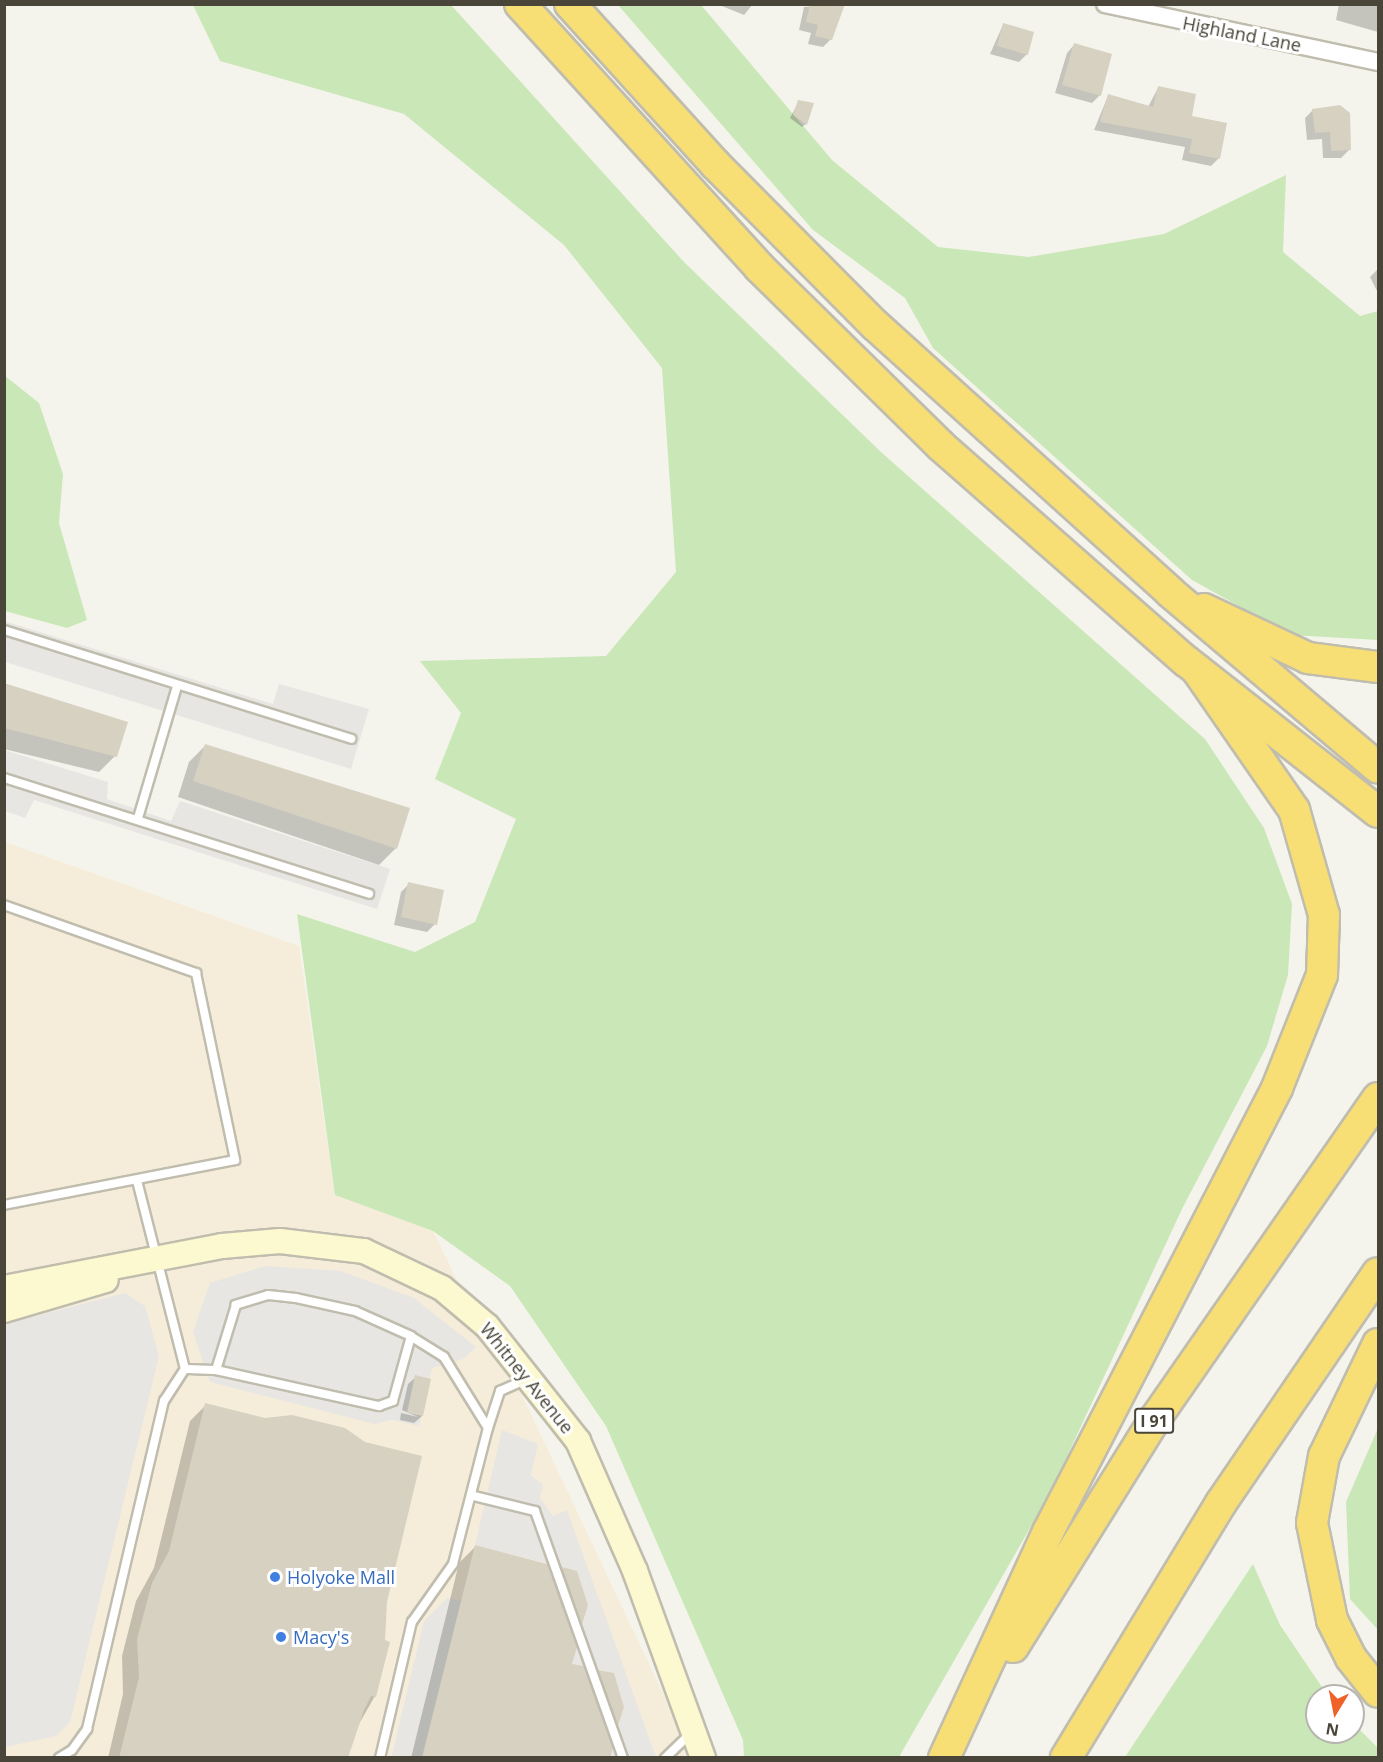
<!DOCTYPE html>
<style>
body{margin:0}
#map{position:relative;width:1383px;height:1762px;overflow:hidden;background:#f5f4ec;font-family:"Open Sans",sans-serif}
div>[style]{position:absolute}
[style*='--x']{left:calc(var(--x)*1px);top:calc(var(--y)*1px);width:calc(var(--w)*1px);rotate:calc(var(--a)*1deg)}
.commercial>*{inset:0;background:#f5edd9}
.green>*{inset:0;background:#cae7b7}
.parking>*{inset:0;background:#e7e6e3}
.shadow>*{inset:0;background:#0003}
.building>*{inset:0;background:#d6d1c1}
.roads{filter:drop-shadow(2px 0 #c0bdae) drop-shadow(-2px 0 #c0bdae) drop-shadow(0 2px #c0bdae) drop-shadow(0 -2px #c0bdae)}
.service>*{height:8px;margin:-4px;padding:0 4px;transform-origin:4px;border-radius:4px;background:#fff}
.minor>*{height:16px;margin:-8px;padding:0 8px;transform-origin:8px;border-radius:8px;background:#fff}
.secondary>*{height:24px;margin:-12px;padding:0 12px;transform-origin:12px;border-radius:12px;background:#fcf8cf}
.motorway>*{height:30px;margin:-15px;padding:0 15px;transform-origin:15px;border-radius:15px;background:#f7de75}
.dots>*{width:16px;height:16px;translate:-50% -50%;box-sizing:border-box;border:3px solid #fff;border-radius:50%}
span{translate:-50% -50%;white-space:nowrap;text-align:center;line-height:1.15;-webkit-text-stroke:6px #fff;paint-order:stroke}
.shield-label span{padding:2px 4px;background:#fff;border:2px solid;border-radius:4px;-webkit-text-stroke-width:0}
.shield-label{font-size:16px;color:#494539;font-weight:700}
.street-label{font-size:18px;color:#494539}
.shop-label{font-size:18px;color:#366cbe}
.left{translate:0 -50%;text-align:left}
.frame{position:absolute;inset:0;border:6px solid #494539;pointer-events:none}
.north{position:absolute;left:1305px;top:1684px;width:60px;height:60px;box-sizing:border-box;background:#fff;border:2px solid #b6b5b0;border-radius:50%;rotate:190deg;font-size:16px;font-weight:700;line-height:24px;text-align:center;color:#494539}
.north::after{content:'';display:block;margin:auto;width:21px;height:27px;background:#ef6228;clip-path:polygon(50% 0,100% 100%,50% 72%,0 100%)}
</style>
<div id="map">
<div class="commercial">
<div style="clip-path:polygon(5px 842px,299px 946px,335px 1195px,433px 1231px,494px 1355px,521px 1393px,678px 1725px,686px 1757px,5px 1758px)"></div>
</div>
<div class="green">
<div style="clip-path:polygon(193px 5px,451px 5px,684px 262px,881px 452px,1205px 739px,1264px 828px,1292px 904px,1288px 975px,1267px 1046px,1182px 1209px,1050px 1493px,899px 1757px,744px 1757px,743px 1740px,606px 1426px,510px 1286px,433px 1231px,335px 1195px,297px 914px,415px 952px,475px 922px,516px 819px,435px 779px,461px 713px,420px 661px,606px 656px,676px 572px,662px 368px,564px 245px,404px 114px,220px 61px)"></div>
<div style="clip-path:polygon(618px 5px,701px 5px,832px 160px,938px 247px,1029px 257px,1164px 234px,1286px 175px,1283px 252px,1360px 316px,1378px 311px,1378px 640px,1291px 635px,1192px 580px,933px 348px,905px 298px,813px 230px)"></div>
<div style="clip-path:polygon(4px 375px,39px 403px,63px 474px,59px 523px,87px 620px,67px 628px,5px 611px)"></div>
<div style="clip-path:polygon(1378px 1428px,1378px 1630px,1350px 1599px,1346px 1502px)"></div>
<div style="clip-path:polygon(1253px 1564px,1280px 1625px,1328px 1696px,1317px 1696px,1317px 1732px,1353px 1732px,1353px 1723px,1378px 1748px,1378px 1757px,1125px 1757px)"></div>
</div>
<div class="parking">
<div style="clip-path:polygon(4px 621px,273px 704px,279px 684px,369px 709px,351px 769px,5px 662px)"></div>
<div style="clip-path:polygon(4px 750px,108px 782px,107px 799px,171px 821px,180px 801px,390px 869px,377px 909px,34px 800px,25px 818px,5px 811px)"></div>
<div style="clip-path:polygon(265px 1266px,341px 1271px,414px 1298px,476px 1347px,463px 1359px,432px 1368px,419px 1426px,392px 1420px,375px 1424px,210px 1382px,193px 1332px,210px 1283px)"></div>
<div style="clip-path:polygon(125px 1293px,145px 1306px,159px 1356px,70px 1722px,56px 1736px,5px 1747px,5px 1324px)"></div>
<div style="clip-path:polygon(502px 1430px,538px 1444px,531px 1475px,543px 1485px,540px 1498px,553px 1516px,567px 1510px,656px 1757px,610px 1757px,624px 1707px,614px 1673px,572px 1664px,588px 1605px,577px 1571px,475px 1545px)"></div>
<div style="clip-path:polygon(447px 1598px,461px 1601px,422px 1757px,391px 1758px,424px 1621px)"></div>
</div>
<div class="shadow">
<div style="clip-path:polygon(717px 4px,753px 4px,744px 15px)"></div>
<div style="clip-path:polygon(843px 4px,831px 39px,823px 47px,808px 44px,811px 33px,799px 30px,804px 7px)"></div>
<div style="clip-path:polygon(1339px 4px,1378px 4px,1378px 32px,1336px 20px)"></div>
<div style="clip-path:polygon(1003px 25px,1027px 54px,1019px 62px,990px 54px)"></div>
<div style="clip-path:polygon(1074px 45px,1100px 95px,1092px 103px,1055px 93px,1067px 53px)"></div>
<div style="clip-path:polygon(1158px 88px,1219px 158px,1211px 166px,1182px 160px,1185px 147px,1094px 130px,1108px 96px,1148px 107px)"></div>
<div style="clip-path:polygon(799px 101px,806px 124px,802px 127px,790px 118px)"></div>
<div style="clip-path:polygon(1342px 107px,1349px 114px,1349px 150px,1341px 158px,1323px 158px,1322px 139px,1307px 140px,1305px 118px,1313px 110px)"></div>
<div style="clip-path:polygon(1378px 269px,1378px 293px,1370px 277px)"></div>
<div style="clip-path:polygon(4px 685px,115px 756px,99px 772px,4px 749px)"></div>
<div style="clip-path:polygon(205px 746px,408px 809px,395px 849px,379px 865px,178px 797px,189px 762px)"></div>
<div style="clip-path:polygon(409px 884px,435px 924px,427px 932px,394px 925px,401px 892px)"></div>
<div style="clip-path:polygon(416px 1377px,422px 1416px,414px 1423px,400px 1420px,401px 1413px,418px 1417px,402px 1410px,408px 1384px)"></div>
<div style="clip-path:polygon(206px 1405px,386px 1602px,375px 1696px,352px 1736px,346px 1758px,108px 1758px,123px 1694px,122px 1656px,136px 1601px,154px 1568px,190px 1421px)"></div>
<div style="clip-path:polygon(475px 1547px,551px 1580px,562px 1569px,575px 1572px,586px 1605px,581px 1624px,571px 1634px,570px 1665px,588px 1682px,599px 1671px,622px 1707px,607px 1736px,608px 1758px,411px 1758px,459px 1563px)"></div>
</div>
<div class="building">
<div style="clip-path:polygon(810px 4px,845px 4px,832px 40px,815px 36px,818px 25px,806px 22px)"></div>
<div style="clip-path:polygon(1003px 23px,1034px 32px,1028px 55px,997px 46px)"></div>
<div style="clip-path:polygon(1074px 43px,1112px 54px,1101px 96px,1062px 85px)"></div>
<div style="clip-path:polygon(1158px 86px,1196px 94px,1192px 116px,1227px 123px,1220px 159px,1189px 153px,1192px 139px,1100px 122px,1108px 94px,1153px 107px)"></div>
<div style="clip-path:polygon(798px 100px,814px 103px,807px 125px,793px 115px)"></div>
<div style="clip-path:polygon(1340px 105px,1350px 113px,1351px 150px,1331px 151px,1330px 132px,1315px 133px,1312px 109px)"></div>
<div style="clip-path:polygon(4px 683px,128px 722px,117px 757px,4px 728px)"></div>
<div style="clip-path:polygon(205px 744px,410px 808px,397px 849px,193px 781px)"></div>
<div style="clip-path:polygon(408px 882px,444px 890px,437px 925px,401px 917px)"></div>
<div style="clip-path:polygon(415px 1375px,431px 1379px,423px 1416px,407px 1413px)"></div>
<div style="clip-path:polygon(205px 1403px,265px 1418px,292px 1415px,345px 1428px,365px 1442px,422px 1456px,387px 1602px,385px 1640px,390px 1642px,376px 1697px,371px 1696px,364px 1710px,348px 1758px,119px 1758px,139px 1677px,137px 1639px,152px 1583px,169px 1551px)"></div>
<div style="clip-path:polygon(475px 1545px,547px 1564px,577px 1647px,572px 1664px,584px 1666px,613px 1748px,610px 1758px,422px 1758px)"></div>
<div style="clip-path:polygon(562px 1567px,577px 1571px,588px 1605px,582px 1625px)"></div>
<div style="clip-path:polygon(598px 1670px,614px 1673px,624px 1707px,618px 1726px)"></div>
</div>
<div class="roads">
<div class="service">
<div style="--x:4;--y:630;--w:364;--a:17.4"></div>
<div style="--x:4;--y:778;--w:383;--a:17.6"></div>
<div style="--x:138;--y:818;--w:138;--a:-73.5"></div>
<div style="--x:4;--y:905;--w:204;--a:19.5"></div>
<div style="--x:196;--y:973;--w:191;--a:78.2"></div>
<div style="--x:235;--y:1160;--w:235;--a:169"></div>
<div style="--x:185;--y:1369;--w:31;--a:2"></div>
<div style="--x:488;--y:1428;--w:39;--a:-72"></div>
<div style="--x:500;--y:1391;--w:30;--a:-24"></div>
<div style="--x:474;--y:1496;--w:63;--a:13.8"></div>
<div style="--x:535;--y:1511;--w:262;--a:70.4"></div>
<div style="--x:59;--y:1758;--w:15;--a:-32"></div>
<div style="--x:72;--y:1750;--w:26;--a:-54"></div>
<div style="--x:87;--y:1729;--w:337;--a:-76.8"></div>
<div style="--x:164;--y:1401;--w:38;--a:-57"></div>
<div style="--x:185;--y:1369;--w:195;--a:-104.3"></div>
<div style="--x:380;--y:1758;--w:140;--a:-76.8"></div>
<div style="--x:412;--y:1622;--w:71;--a:-54.7"></div>
<div style="--x:453;--y:1564;--w:140;--a:-75.6"></div>
<div style="--x:488;--y:1428;--w:84;--a:-121.8"></div>
<div style="--x:444;--y:1357;--w:39;--a:-148"></div>
<div style="--x:411;--y:1336;--w:61;--a:-155.9"></div>
<div style="--x:355;--y:1311;--w:60;--a:-167.6"></div>
<div style="--x:296;--y:1298;--w:28;--a:-174"></div>
<div style="--x:268;--y:1295;--w:34;--a:163"></div>
<div style="--x:236;--y:1305;--w:68;--a:107.1"></div>
<div style="--x:216;--y:1370;--w:167;--a:12.5"></div>
<div style="--x:379;--y:1406;--w:15;--a:-20"></div>
<div style="--x:393;--y:1401;--w:67;--a:-74.5"></div>
<div style="--x:665;--y:1758;--w:37;--a:-44"></div>
</div>
<div class="minor">
<div style="--x:1105;--y:4;--w:279;--a:12"></div>
</div>
<div class="secondary">
<div style="--x:4;--y:1288;--w:222;--a:-10.9"></div>
<div style="--x:222;--y:1246;--w:58;--a:-4.9"></div>
<div style="--x:280;--y:1241;--w:85;--a:6.8"></div>
<div style="--x:364;--y:1251;--w:86;--a:25.4"></div>
<div style="--x:442;--y:1288;--w:59;--a:40.2"></div>
<div style="--x:487;--y:1326;--w:147;--a:51.6"></div>
<div style="--x:578;--y:1441;--w:142;--a:66.3"></div>
<div style="--x:635;--y:1571;--w:199;--a:70"></div>
<div style="--x:4;--y:1310;--w:106;--a:-16.4"></div>
</div>
<div class="motorway">
<div style="--x:520;--y:4;--w:355;--a:47.7"></div>
<div style="--x:759;--y:267;--w:255;--a:44.5"></div>
<div style="--x:941;--y:446;--w:326;--a:41.3"></div>
<div style="--x:1186;--y:661;--w:244;--a:38.2"></div>
<div style="--x:570;--y:4;--w:216;--a:47.8"></div>
<div style="--x:715;--y:164;--w:227;--a:45.2"></div>
<div style="--x:875;--y:325;--w:398;--a:42.1"></div>
<div style="--x:1170;--y:592;--w:272;--a:40.2"></div>
<div style="--x:1204;--y:609;--w:115;--a:25.2"></div>
<div style="--x:1308;--y:658;--w:71;--a:7.3"></div>
<div style="--x:1378;--y:1344;--w:124;--a:115.7"></div>
<div style="--x:1324;--y:1456;--w:68;--a:100.2"></div>
<div style="--x:1312;--y:1523;--w:99;--a:78.3"></div>
<div style="--x:1332;--y:1620;--w:42;--a:63.4"></div>
<div style="--x:1351;--y:1658;--w:43;--a:51.5"></div>
<div style="--x:1013;--y:1647;--w:269;--a:-58.1"></div>
<div style="--x:1155;--y:1419;--w:391;--a:-55.2"></div>
<div style="--x:944;--y:1758;--w:249;--a:-65.3"></div>
<div style="--x:1048;--y:1532;--w:500;--a:-62.7"></div>
<div style="--x:1277;--y:1088;--w:122;--a:-68.3"></div>
<div style="--x:1322;--y:975;--w:60;--a:-88.1"></div>
<div style="--x:1324;--y:915;--w:109;--a:-105.9"></div>
<div style="--x:1294;--y:810;--w:170;--a:-124.7"></div>
<div style="--x:1066;--y:1758;--w:298;--a:-58.7"></div>
<div style="--x:1221;--y:1503;--w:278;--a:-55.7"></div>
</div>
</div>
<div class="dots">
<div style="left:275px;top:1577px;background:#3f7fe0"></div>
<div style="left:281px;top:1637px;background:#3f7fe0"></div>
</div>
<div class="shield-label">
<span style="left:1154px;top:1421px">I 91</span>
</div>
<div class="street-label">
<span style="left:1242px;top:34px;rotate:11deg">Highland Lane</span>
<span style="left:527px;top:1378px;rotate:51deg">Whitney Avenue</span>
</div>
<div class="shop-label">
<span class="left" style="left:287px;top:1577px">Holyoke Mall</span>
<span class="left" style="left:293px;top:1637px">Macy's</span>
</div>
<div class="frame"></div>
<div class="north">N</div>
</div>
